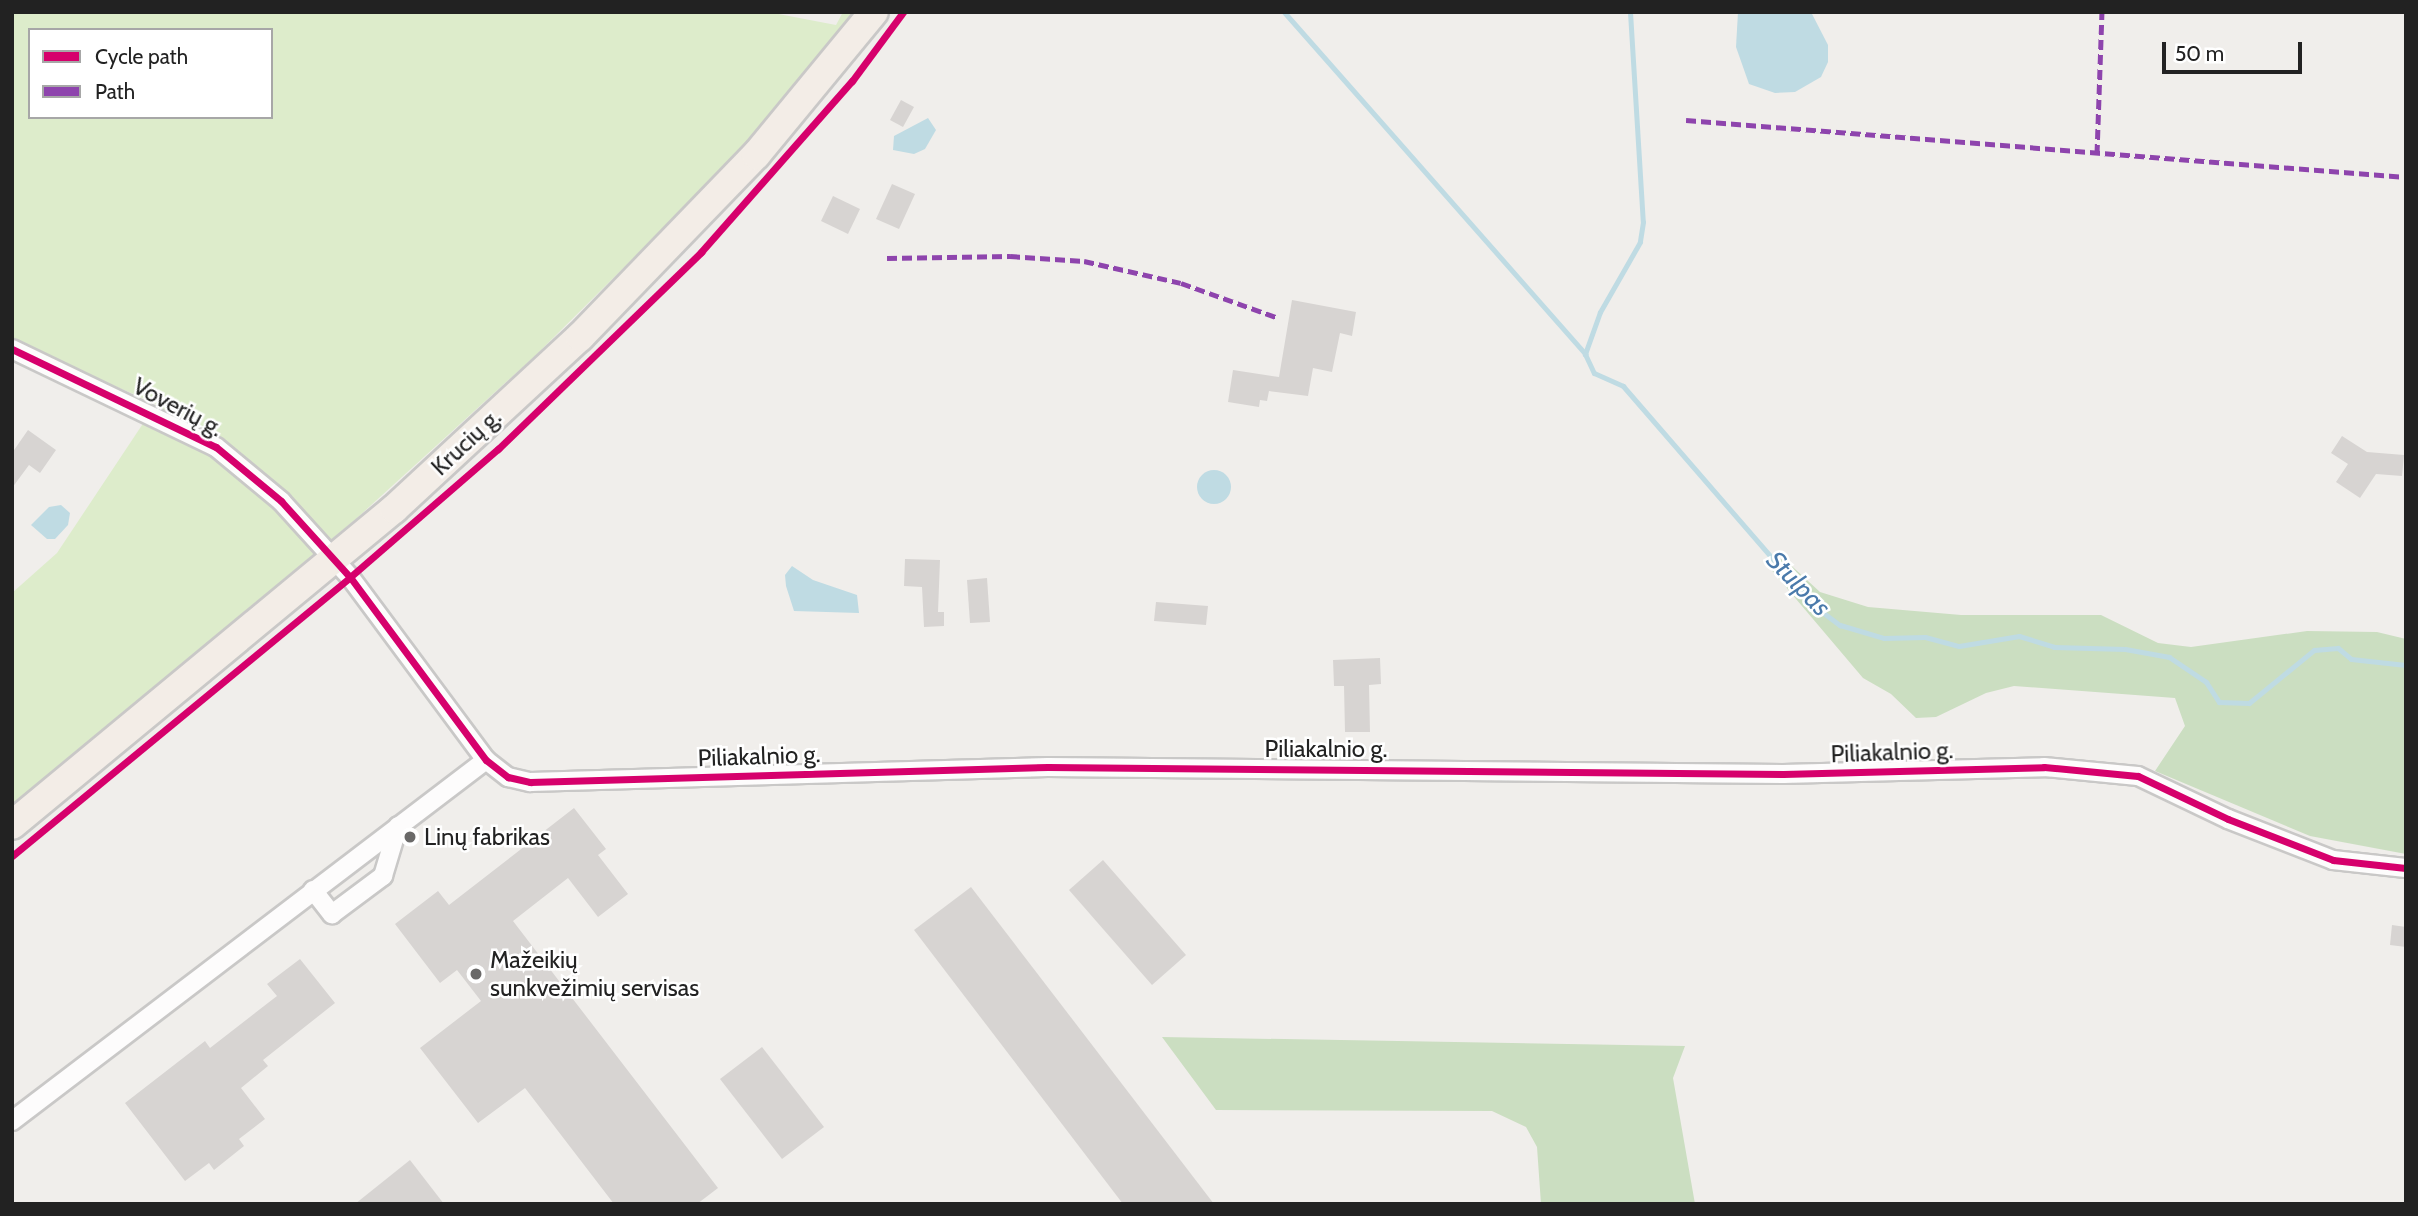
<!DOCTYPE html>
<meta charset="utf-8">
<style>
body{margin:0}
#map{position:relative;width:2418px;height:1216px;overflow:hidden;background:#f0eeeb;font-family:Cabin,sans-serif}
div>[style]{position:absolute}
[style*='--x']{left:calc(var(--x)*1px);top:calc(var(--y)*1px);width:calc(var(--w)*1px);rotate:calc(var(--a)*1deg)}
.grass>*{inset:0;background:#ddeccb}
.forest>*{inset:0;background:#cbdec1}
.water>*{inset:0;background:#bfdbe3}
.round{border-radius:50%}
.stream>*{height:5px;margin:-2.5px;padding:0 2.5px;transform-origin:2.5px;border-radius:2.5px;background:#bfdbe3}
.building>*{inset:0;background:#d7d4d2}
.roads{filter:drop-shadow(2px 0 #c9c8c7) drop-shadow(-2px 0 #c9c8c7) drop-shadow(0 2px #c9c8c7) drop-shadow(0 -2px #c9c8c7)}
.minor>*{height:18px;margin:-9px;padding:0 9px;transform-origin:9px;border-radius:9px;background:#fdfcfc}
.primary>*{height:28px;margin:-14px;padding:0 14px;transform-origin:14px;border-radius:14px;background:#f3ede7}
.quiet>*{height:5px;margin-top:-2.5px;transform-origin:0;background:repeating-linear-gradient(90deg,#8e44ad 0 10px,transparent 0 15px)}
.cycleway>*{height:7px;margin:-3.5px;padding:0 3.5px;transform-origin:3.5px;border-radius:3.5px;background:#d6006c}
.dots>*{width:19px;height:19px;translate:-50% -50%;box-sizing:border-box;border:4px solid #fff;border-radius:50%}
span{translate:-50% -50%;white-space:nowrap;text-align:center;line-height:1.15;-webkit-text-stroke:5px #fff;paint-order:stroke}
.street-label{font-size:24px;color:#222}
.poi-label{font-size:24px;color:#222}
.left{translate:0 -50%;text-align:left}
.water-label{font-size:26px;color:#4a7aab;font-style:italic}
.frame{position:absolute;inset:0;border:14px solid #222;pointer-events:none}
.legend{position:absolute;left:28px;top:28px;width:245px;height:91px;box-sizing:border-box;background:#fff;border:2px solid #a7a7a7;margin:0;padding:9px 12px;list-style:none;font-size:21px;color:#222}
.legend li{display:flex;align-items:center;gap:14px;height:35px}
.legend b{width:35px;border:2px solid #a7a7a7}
.scale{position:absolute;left:2162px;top:42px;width:140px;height:32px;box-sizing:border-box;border:4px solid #222;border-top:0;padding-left:9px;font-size:21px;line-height:24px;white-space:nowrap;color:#222;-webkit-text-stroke:5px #fff;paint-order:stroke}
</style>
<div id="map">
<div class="grass">
<div style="clip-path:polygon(evenodd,12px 12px,768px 12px,836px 25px,843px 12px,855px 12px,756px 136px,537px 354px,357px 518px,12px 805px,12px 593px,57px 553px,156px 404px,12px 341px,12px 12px,30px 30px,271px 30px,271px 117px,30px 117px,30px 30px)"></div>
</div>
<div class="forest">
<div style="clip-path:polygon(1783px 558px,1820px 592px,1868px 607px,1961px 615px,2101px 615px,2158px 643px,2191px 647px,2307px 631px,2377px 632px,2406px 639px,2406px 854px,2310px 836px,2155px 771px,2185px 726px,2175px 698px,2014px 686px,1986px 693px,1936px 717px,1916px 718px,1891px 694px,1863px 678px,1769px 567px)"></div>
<div style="clip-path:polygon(1162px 1037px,1685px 1046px,1673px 1078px,1695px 1204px,1541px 1204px,1537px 1147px,1526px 1127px,1492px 1111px,1216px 1110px)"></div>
</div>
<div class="water">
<div style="clip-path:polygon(1738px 12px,1811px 12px,1828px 45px,1828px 62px,1821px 77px,1795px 92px,1775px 93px,1749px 84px,1736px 47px)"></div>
<div style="clip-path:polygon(928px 118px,936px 130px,925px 149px,914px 154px,893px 150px,894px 136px)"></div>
<div class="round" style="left:1197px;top:470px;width:34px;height:34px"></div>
<div style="clip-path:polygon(61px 505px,70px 513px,68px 525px,55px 539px,47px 539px,31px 525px,49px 507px)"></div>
<div style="clip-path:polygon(792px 566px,813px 580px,857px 595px,859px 613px,794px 611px,786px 586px,785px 575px)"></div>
</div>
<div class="stream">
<div style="--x:1284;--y:12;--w:456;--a:48.6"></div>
<div style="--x:1630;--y:12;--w:210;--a:86.5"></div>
<div style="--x:1643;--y:222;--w:20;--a:99"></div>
<div style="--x:1640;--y:242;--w:81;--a:119.7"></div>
<div style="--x:1600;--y:312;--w:45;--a:109.7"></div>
<div style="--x:1585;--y:354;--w:21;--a:65"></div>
<div style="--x:1594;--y:373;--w:32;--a:24"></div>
<div style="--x:1623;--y:386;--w:290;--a:49.1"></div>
<div style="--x:1813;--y:605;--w:34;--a:37"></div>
<div style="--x:1840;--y:625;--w:46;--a:16.5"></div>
<div style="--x:1884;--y:638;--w:41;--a:-1.4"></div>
<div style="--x:1925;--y:637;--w:35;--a:15"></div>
<div style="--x:1959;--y:646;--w:61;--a:-9.5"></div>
<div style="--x:2019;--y:636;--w:37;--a:17"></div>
<div style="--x:2054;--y:647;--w:71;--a:1.6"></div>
<div style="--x:2125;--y:649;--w:45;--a:10.3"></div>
<div style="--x:2169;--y:657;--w:45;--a:34"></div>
<div style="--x:2206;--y:682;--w:24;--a:57"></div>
<div style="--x:2219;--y:702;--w:30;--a:2"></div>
<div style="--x:2249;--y:703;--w:84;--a:-39.2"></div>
<div style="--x:2314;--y:650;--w:24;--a:-5"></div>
<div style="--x:2338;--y:648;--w:17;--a:40"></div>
<div style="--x:2351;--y:659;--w:55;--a:6.2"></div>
</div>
<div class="building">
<div style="clip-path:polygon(901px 100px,914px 107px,903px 127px,890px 120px)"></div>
<div style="clip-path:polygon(892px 184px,915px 194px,899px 229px,876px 219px)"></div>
<div style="clip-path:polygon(833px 196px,860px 209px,848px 234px,821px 221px)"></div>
<div style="clip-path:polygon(1292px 300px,1356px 312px,1352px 336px,1340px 333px,1332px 372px,1313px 368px,1308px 396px,1269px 391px,1267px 401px,1260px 400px,1259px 407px,1228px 402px,1233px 370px,1279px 377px)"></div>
<div style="clip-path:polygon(28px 430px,56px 450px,40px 473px,29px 465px,12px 488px,12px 453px)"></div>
<div style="clip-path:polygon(2342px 436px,2367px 452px,2404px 455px,2402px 476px,2376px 474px,2360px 498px,2336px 482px,2348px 464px,2331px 453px)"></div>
<div style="clip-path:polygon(905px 559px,940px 560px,938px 612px,944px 612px,944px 626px,924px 627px,922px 587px,904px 586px)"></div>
<div style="clip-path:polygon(987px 578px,990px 622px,970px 623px,967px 580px)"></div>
<div style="clip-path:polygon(1156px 602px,1208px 606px,1206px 625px,1154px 621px)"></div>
<div style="clip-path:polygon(1380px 658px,1381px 684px,1369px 685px,1370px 732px,1345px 732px,1344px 686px,1334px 686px,1333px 660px)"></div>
<div style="clip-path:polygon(574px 808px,606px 849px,598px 855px,628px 894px,598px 917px,568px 878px,513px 921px,718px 1188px,697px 1204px,614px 1204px,525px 1088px,478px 1123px,420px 1048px,481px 1001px,457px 970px,440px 983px,395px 924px,438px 891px,449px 905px)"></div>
<div style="clip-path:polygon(1103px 860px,1186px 955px,1152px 985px,1069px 890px)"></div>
<div style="clip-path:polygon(971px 887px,1214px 1204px,1123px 1204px,914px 930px)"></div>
<div style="clip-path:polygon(2392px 925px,2406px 927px,2406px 947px,2390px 945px)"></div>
<div style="clip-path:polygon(300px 959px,335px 1003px,263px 1060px,268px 1066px,241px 1088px,265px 1119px,239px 1139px,244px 1146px,214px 1170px,209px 1163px,185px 1181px,125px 1103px,205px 1041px,210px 1048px,277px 996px,267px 984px)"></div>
<div style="clip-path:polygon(762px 1047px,824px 1127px,782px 1159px,720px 1079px)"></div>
<div style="clip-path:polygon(410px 1160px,444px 1204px,355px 1204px)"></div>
</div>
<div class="roads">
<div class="minor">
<div style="--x:12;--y:349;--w:226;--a:25.7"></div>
<div style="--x:216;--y:447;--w:85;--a:39.7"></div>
<div style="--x:281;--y:501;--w:103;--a:47.8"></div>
<div style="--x:350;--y:577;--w:228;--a:53.4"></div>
<div style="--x:486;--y:760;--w:28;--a:38"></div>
<div style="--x:508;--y:777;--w:23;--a:13"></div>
<div style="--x:530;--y:782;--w:518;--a:-1.66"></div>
<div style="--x:1048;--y:767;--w:735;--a:0.55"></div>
<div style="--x:1783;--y:774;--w:261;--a:-1.5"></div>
<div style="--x:2044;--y:767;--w:94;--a:5.5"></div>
<div style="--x:2138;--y:776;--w:100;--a:25.5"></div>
<div style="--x:2228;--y:819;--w:113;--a:21.3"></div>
<div style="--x:2333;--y:860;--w:73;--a:6.3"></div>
<div style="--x:313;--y:890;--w:31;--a:52"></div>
<div style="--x:332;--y:914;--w:64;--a:-36.7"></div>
<div style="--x:383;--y:876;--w:52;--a:-73.3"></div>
<div style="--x:12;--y:1121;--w:596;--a:-37.29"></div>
</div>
<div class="primary">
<div style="--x:12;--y:825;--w:496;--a:-39.6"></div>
<div style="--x:394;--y:509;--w:253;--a:-42.8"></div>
<div style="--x:580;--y:337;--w:253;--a:-46"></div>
<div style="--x:756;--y:155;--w:185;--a:-50.5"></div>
</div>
</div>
<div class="quiet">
<div style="--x:1686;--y:120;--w:722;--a:4.53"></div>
<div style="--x:2097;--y:154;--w:142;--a:-88"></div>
<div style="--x:887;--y:258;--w:123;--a:-0.9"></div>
<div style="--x:1010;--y:256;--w:74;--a:3.9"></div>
<div style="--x:1084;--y:261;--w:99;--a:12.8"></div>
<div style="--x:1181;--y:283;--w:101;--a:19.7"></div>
</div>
<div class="cycleway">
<div style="--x:12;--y:349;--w:226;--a:25.7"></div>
<div style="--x:216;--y:447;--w:85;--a:39.7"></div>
<div style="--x:281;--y:501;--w:103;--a:47.8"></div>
<div style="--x:350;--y:577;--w:228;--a:53.4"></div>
<div style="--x:486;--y:760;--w:28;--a:38"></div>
<div style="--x:508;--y:777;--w:23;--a:13"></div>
<div style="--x:530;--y:782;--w:518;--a:-1.66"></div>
<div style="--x:1048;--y:767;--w:735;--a:0.55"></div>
<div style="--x:1783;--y:774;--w:261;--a:-1.5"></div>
<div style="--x:2044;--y:767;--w:94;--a:5.5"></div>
<div style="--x:2138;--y:776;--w:100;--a:25.5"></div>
<div style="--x:2228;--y:819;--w:113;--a:21.3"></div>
<div style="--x:2333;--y:860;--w:73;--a:6.3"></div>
<div style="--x:12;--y:856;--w:438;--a:-39.5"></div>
<div style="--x:350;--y:577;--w:196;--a:-40.9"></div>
<div style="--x:498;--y:449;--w:283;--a:-44.1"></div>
<div style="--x:701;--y:252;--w:228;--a:-48.6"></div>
<div style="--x:852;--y:81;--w:86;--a:-53.5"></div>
</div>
<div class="dots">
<div style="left:410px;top:837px;background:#6a6968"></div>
<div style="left:476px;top:974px;background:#6a6968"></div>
</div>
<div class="street-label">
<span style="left:178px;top:407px;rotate:28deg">Voverių g.</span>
<span style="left:466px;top:442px;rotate:-43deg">Krucių g.</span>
<span style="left:1326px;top:749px">Piliakalnio g.</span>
<span style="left:1892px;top:752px;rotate:-2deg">Piliakalnio g.</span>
<span style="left:759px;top:756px;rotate:-2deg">Piliakalnio g.</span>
</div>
<div class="poi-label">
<span class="left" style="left:424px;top:837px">Linų fabrikas</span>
<span class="left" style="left:490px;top:974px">Mažeikių<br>sunkvežimių servisas</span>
</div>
<div class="water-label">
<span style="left:1798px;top:584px;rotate:46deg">Stulpas</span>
</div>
<div class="frame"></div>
<ul class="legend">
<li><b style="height:9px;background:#d6006c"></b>Cycle path</li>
<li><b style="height:9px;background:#8e44ad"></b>Path</li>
</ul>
<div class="scale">50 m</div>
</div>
